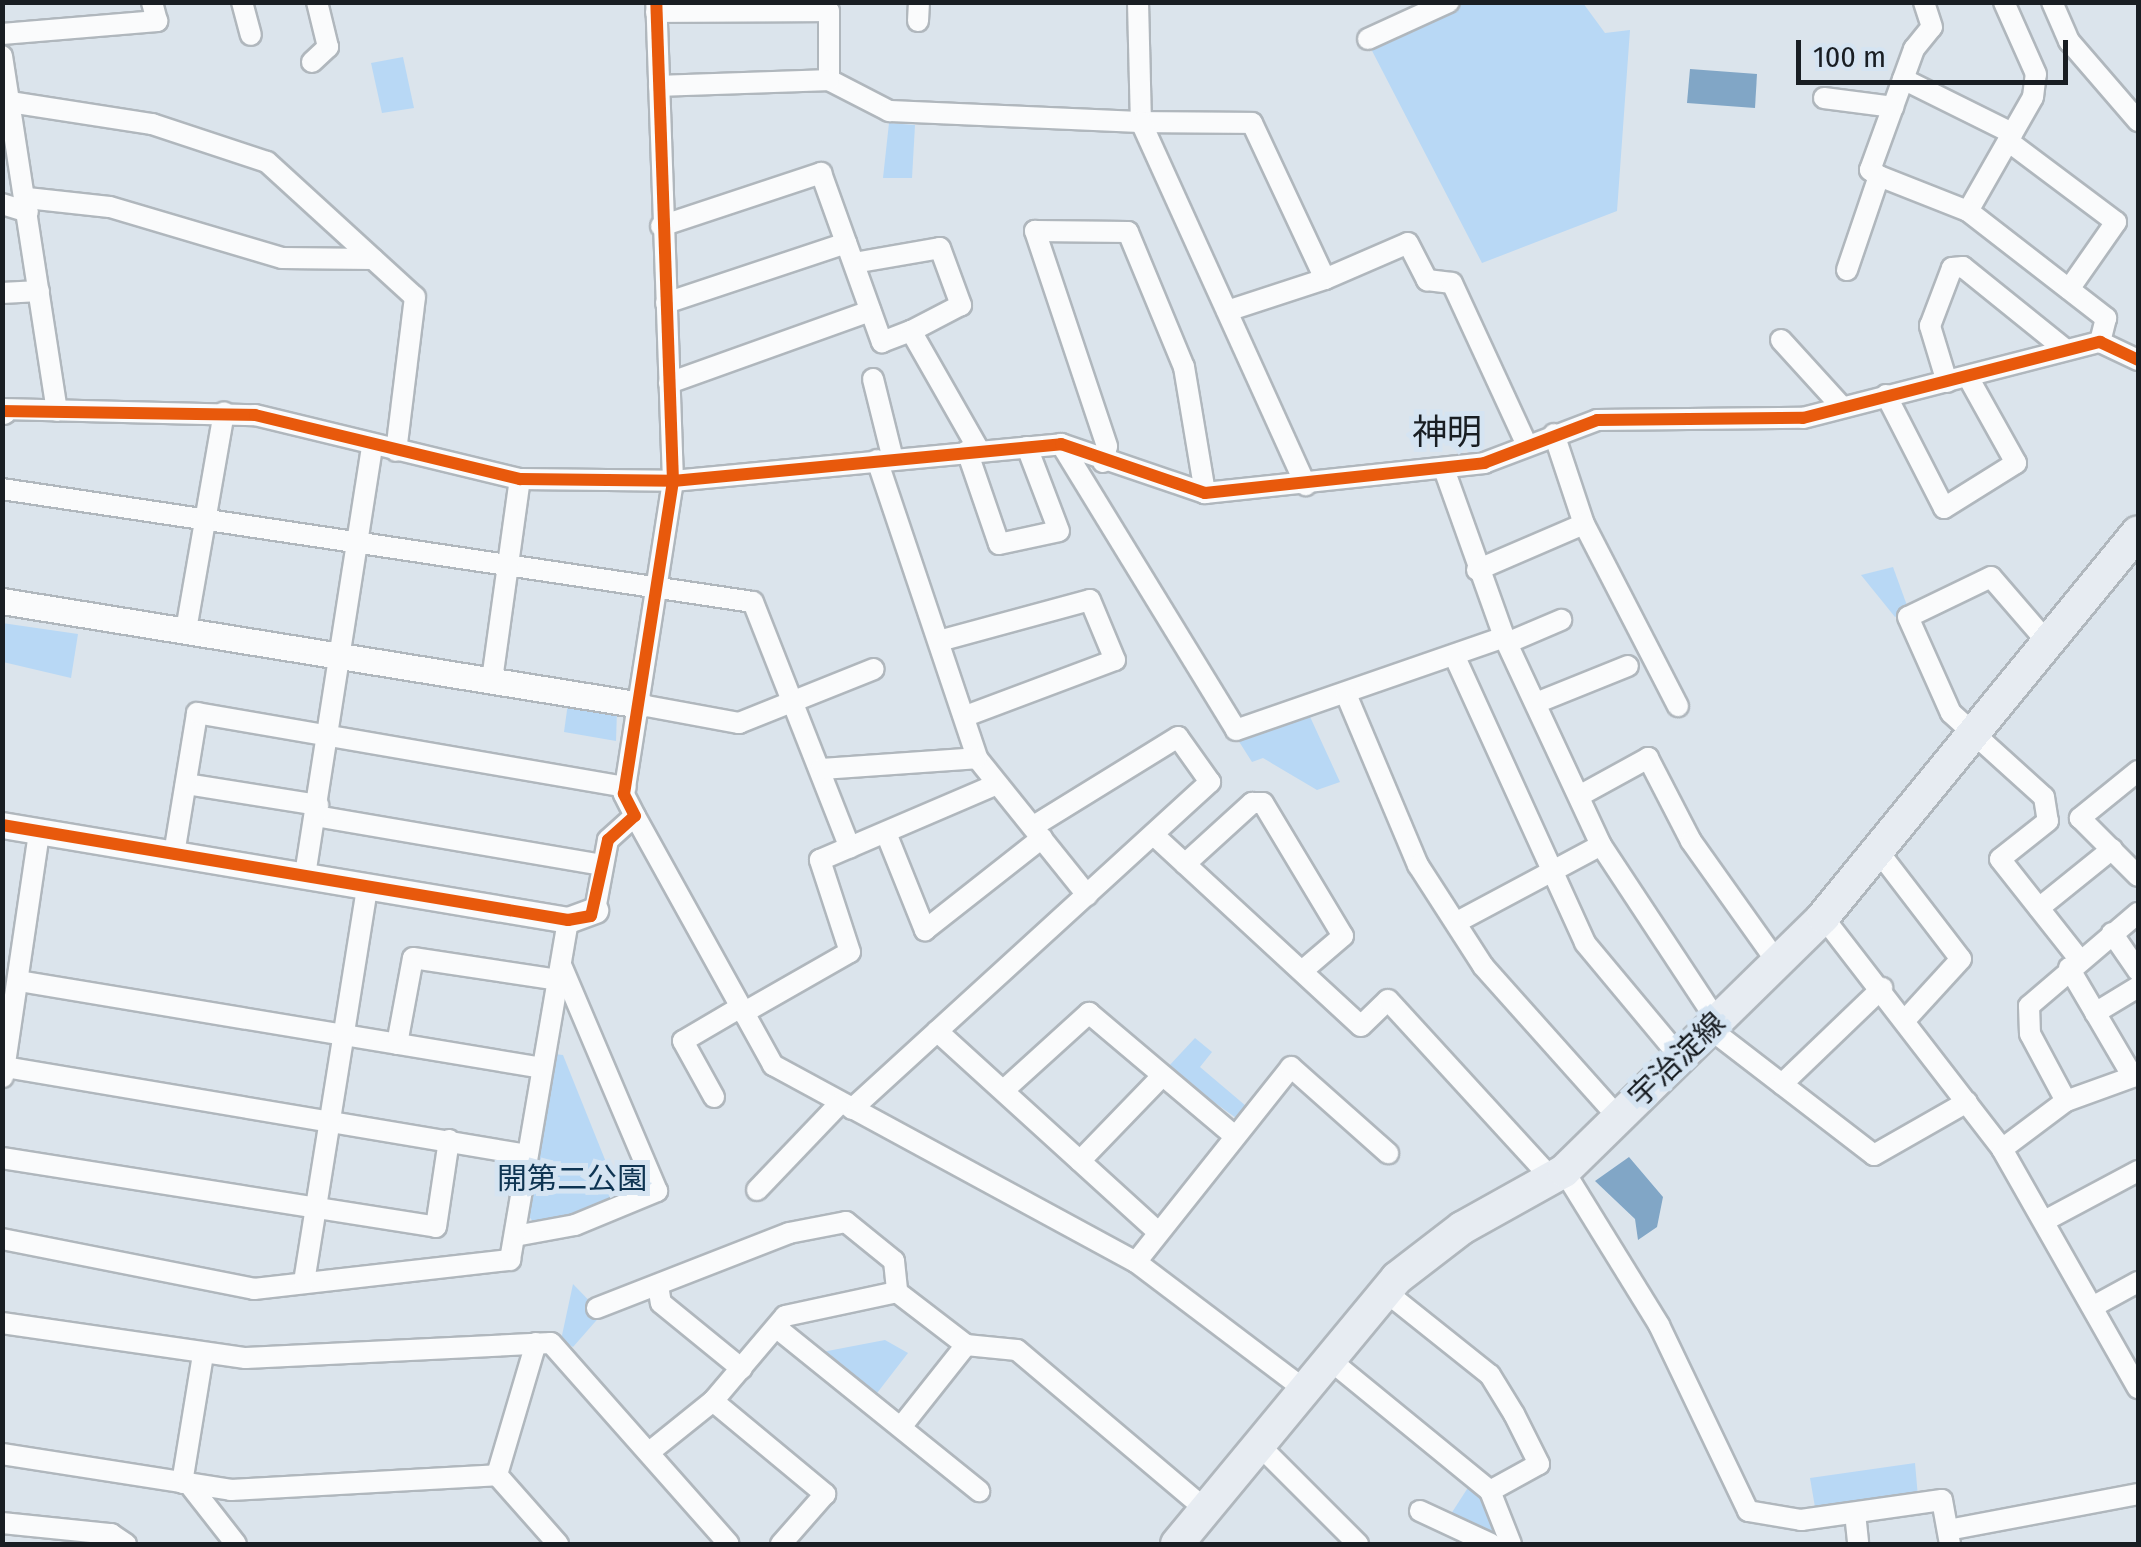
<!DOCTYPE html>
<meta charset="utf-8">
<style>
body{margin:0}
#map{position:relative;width:2141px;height:1547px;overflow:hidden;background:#dbe4ec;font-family:"Fira Sans Condensed","Noto Sans JP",sans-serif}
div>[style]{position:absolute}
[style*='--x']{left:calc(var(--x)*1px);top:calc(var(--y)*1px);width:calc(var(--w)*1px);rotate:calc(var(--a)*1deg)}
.green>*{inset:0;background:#b8d8f5}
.water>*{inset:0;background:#81a6c6}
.roads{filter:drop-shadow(2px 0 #b0b7bd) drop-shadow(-2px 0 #b0b7bd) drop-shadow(0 2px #b0b7bd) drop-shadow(0 -2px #b0b7bd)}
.minor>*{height:20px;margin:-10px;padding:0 10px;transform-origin:10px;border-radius:10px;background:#fafbfc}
.tertiary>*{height:25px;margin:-12.5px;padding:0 12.5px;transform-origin:12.5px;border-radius:12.5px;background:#fafbfc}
.primary>*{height:32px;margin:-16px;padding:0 16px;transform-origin:16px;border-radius:16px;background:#e7ecf2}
.cycleway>*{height:12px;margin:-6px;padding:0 6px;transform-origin:6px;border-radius:6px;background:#e8590c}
span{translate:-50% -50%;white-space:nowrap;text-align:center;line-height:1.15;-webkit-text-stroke:10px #d5e4f2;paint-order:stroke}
.street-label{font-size:30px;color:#191e23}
.park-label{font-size:30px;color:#0e3452}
.quarter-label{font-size:35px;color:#191e23}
.frame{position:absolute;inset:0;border:5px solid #191e23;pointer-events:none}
.scale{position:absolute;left:1796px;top:40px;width:272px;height:45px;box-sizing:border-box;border:5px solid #191e23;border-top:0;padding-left:12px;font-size:30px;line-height:35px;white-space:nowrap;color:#191e23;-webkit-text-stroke:8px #d5e4f2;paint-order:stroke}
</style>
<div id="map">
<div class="green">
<div style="clip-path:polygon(1465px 3px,1583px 3px,1605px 33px,1630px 30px,1617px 211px,1482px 263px,1369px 45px)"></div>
<div style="clip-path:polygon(403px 57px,414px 108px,382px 113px,371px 63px)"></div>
<div style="clip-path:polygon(889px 123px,915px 125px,912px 178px,883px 178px)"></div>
<div style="clip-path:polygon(1893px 567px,1909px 611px,1895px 617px,1861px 575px)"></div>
<div style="clip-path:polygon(2px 623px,78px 634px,71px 678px,3px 662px)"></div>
<div style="clip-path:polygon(568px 703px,617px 710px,616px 741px,564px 732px)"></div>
<div style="clip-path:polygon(1306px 708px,1340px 782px,1317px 790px,1263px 758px,1252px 762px,1238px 740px)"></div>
<div style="clip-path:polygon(1195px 1038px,1212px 1052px,1200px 1067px,1246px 1106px,1236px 1118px,1167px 1068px)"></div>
<div style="clip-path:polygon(554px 1054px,563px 1055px,622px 1202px,535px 1225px,529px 1216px)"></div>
<div style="clip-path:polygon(573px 1284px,602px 1314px,573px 1347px,561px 1340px)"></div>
<div style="clip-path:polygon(885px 1340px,908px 1353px,874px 1397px,817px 1353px)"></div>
<div style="clip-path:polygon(1915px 1463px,1918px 1497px,1816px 1513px,1810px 1478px)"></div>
<div style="clip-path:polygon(1469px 1486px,1487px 1497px,1503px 1539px,1449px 1517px)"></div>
</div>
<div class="water">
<div style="clip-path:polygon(1690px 69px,1757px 74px,1755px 108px,1687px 103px)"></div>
<div style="clip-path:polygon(1629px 1157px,1663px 1197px,1657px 1227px,1638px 1240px,1635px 1219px,1595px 1181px)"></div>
</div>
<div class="roads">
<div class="minor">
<div style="--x:242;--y:2;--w:34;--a:75"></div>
<div style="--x:1138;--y:2;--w:120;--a:88.6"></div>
<div style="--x:1141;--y:122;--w:111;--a:0.5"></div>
<div style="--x:1252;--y:123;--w:172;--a:64.9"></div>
<div style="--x:1325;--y:279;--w:103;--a:161.9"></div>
<div style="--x:2052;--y:2;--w:43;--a:66.4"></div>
<div style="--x:2069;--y:41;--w:106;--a:49.2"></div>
<div style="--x:656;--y:12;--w:173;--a:-0.3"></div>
<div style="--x:829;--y:11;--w:69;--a:90"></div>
<div style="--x:829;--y:80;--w:68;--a:27.3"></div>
<div style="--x:889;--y:111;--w:252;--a:2.5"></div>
<div style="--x:1141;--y:122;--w:399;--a:65.6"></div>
<div style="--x:918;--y:21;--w:19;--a:-87"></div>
<div style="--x:2;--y:34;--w:156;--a:-4.8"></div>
<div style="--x:157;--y:21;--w:20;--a:-105"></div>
<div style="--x:1368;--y:39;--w:89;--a:-24.6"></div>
<div style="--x:2;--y:56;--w:359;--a:81.2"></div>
<div style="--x:312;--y:62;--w:22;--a:-43"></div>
<div style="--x:328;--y:47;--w:46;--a:-103.7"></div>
<div style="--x:1903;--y:79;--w:122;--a:26.4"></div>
<div style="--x:659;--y:86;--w:170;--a:-2"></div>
<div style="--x:1824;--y:98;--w:70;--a:7.4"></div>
<div style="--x:10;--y:102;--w:144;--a:8.8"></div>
<div style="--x:152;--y:124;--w:121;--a:18.3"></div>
<div style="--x:267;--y:162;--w:200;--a:42.4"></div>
<div style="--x:415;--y:297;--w:155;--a:97"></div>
<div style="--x:2008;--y:141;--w:135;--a:36.9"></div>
<div style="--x:2116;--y:222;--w:82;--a:125"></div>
<div style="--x:1879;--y:176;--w:11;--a:-146"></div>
<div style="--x:1870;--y:170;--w:129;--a:-70"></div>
<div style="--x:1914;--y:49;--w:28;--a:-51"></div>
<div style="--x:1932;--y:27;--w:26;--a:-108"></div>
<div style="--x:27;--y:198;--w:83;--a:6.2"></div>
<div style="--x:110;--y:207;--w:179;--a:16.5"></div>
<div style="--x:282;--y:258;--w:91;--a:0.6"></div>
<div style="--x:2;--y:204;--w:27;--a:17"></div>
<div style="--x:1968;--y:211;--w:131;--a:-60.3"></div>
<div style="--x:2033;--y:97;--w:23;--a:-83"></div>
<div style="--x:2036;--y:74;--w:79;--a:-114"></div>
<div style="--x:661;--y:226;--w:169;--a:-18.3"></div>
<div style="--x:821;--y:173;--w:180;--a:70.2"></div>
<div style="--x:882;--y:342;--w:31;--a:-21"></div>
<div style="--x:911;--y:331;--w:137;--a:60.3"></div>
<div style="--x:854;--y:263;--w:87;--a:-9.9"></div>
<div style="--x:940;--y:248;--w:61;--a:69.8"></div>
<div style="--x:961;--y:305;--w:56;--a:152.5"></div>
<div style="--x:1847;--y:270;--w:99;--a:-71.2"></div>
<div style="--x:1879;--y:176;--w:96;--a:21.5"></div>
<div style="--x:1968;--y:211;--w:175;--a:37.8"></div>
<div style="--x:2106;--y:318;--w:25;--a:104"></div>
<div style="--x:1325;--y:279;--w:90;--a:-23.4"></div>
<div style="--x:1408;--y:243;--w:42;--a:62.8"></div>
<div style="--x:1427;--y:280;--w:25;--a:7"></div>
<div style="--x:1452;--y:283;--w:176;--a:65.2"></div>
<div style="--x:2;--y:293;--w:37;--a:-3"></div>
<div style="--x:666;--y:303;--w:190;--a:-18.4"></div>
<div style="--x:1781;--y:340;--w:91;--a:47.7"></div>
<div style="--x:873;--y:379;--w:82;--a:76"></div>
<div style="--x:1947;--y:382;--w:59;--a:-106.9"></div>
<div style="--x:1930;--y:326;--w:62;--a:-69.2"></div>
<div style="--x:1952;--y:268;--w:11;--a:-5"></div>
<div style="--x:1963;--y:267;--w:132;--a:38.9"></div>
<div style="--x:669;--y:383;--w:214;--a:-19.7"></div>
<div style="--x:1886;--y:395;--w:127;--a:62.8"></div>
<div style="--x:1944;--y:508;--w:85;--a:-32"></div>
<div style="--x:2016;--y:463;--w:98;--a:-119.2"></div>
<div style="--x:2;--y:409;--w:253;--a:1.4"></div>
<div style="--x:255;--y:415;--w:273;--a:13.6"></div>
<div style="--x:520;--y:479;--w:153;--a:0.7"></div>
<div style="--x:673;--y:481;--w:390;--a:-5.4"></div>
<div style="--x:1061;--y:444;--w:152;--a:18.8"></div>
<div style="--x:1205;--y:493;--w:281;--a:-6.1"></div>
<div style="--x:1484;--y:463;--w:121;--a:-20.8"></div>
<div style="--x:1597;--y:420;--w:206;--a:-0.6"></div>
<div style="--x:1803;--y:418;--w:307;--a:-14.4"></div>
<div style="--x:2100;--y:342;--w:42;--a:25.3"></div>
<div style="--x:1554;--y:434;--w:95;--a:71.6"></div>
<div style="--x:1584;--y:524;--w:205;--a:62.7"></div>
<div style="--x:1061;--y:444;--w:335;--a:58.5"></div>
<div style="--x:1236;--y:730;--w:284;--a:-19.1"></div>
<div style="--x:967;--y:451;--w:98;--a:71"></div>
<div style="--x:999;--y:544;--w:61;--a:-12.2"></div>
<div style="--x:1059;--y:531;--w:90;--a:-110.9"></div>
<div style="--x:877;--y:460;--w:314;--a:71.4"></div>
<div style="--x:977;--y:758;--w:176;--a:51.2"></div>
<div style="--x:1103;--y:462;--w:16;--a:-76"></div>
<div style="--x:1107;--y:446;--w:227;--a:-108.5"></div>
<div style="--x:1035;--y:231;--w:93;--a:0.6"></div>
<div style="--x:1128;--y:232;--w:146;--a:67.5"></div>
<div style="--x:1184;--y:367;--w:128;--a:80.5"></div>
<div style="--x:1444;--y:469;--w:178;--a:70.3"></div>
<div style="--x:1504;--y:637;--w:230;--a:65"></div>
<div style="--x:1601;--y:845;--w:211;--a:56.6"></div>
<div style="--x:2;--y:489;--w:759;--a:8.56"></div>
<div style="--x:753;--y:602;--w:264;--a:68.5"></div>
<div style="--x:1477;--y:570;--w:116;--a:-23.3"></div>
<div style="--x:186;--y:630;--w:221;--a:-80.1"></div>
<div style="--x:939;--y:641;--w:156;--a:-15.2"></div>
<div style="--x:1090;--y:600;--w:65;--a:67.4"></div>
<div style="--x:1115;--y:660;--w:159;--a:159.4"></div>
<div style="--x:1507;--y:643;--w:59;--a:-23.1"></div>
<div style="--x:2048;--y:643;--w:87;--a:-130.8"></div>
<div style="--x:1991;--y:577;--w:92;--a:154.3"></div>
<div style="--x:1908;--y:617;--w:105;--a:65.9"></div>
<div style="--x:1951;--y:713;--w:125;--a:42.1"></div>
<div style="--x:2044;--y:797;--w:24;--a:81"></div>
<div style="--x:2048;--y:821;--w:61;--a:141.6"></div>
<div style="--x:2000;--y:859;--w:127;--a:51.7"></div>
<div style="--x:1454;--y:655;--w:316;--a:65.5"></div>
<div style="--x:1585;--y:943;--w:148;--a:50.2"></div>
<div style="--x:492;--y:680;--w:203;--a:-82.1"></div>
<div style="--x:1346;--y:694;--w:186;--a:67.2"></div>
<div style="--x:1418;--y:865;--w:120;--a:57.2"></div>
<div style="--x:1483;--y:966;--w:203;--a:48.2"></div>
<div style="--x:1536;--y:703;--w:99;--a:-21.9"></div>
<div style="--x:641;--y:705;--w:100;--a:10.4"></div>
<div style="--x:739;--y:723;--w:145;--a:-21.8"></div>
<div style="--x:821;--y:769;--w:156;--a:-4"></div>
<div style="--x:2138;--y:771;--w:75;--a:141"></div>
<div style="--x:2080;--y:818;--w:82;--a:45"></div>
<div style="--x:186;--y:784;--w:134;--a:9"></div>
<div style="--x:1579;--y:796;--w:79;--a:-28.8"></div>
<div style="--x:1648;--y:758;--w:93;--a:62.6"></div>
<div style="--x:1691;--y:841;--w:148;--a:54.6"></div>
<div style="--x:316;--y:816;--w:290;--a:9.7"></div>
<div style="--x:635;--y:816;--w:285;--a:61"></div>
<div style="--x:773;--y:1065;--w:413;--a:28.5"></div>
<div style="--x:1136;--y:1262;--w:212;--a:37.1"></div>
<div style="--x:886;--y:833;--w:105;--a:68.1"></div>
<div style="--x:925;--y:930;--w:149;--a:-38.2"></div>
<div style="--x:1157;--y:838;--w:277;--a:42.7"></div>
<div style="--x:1361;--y:1026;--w:37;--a:-44"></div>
<div style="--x:1388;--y:1000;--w:241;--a:47.5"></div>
<div style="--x:1878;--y:851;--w:136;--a:52.5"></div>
<div style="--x:1961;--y:959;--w:80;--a:132.5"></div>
<div style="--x:174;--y:854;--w:143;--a:-80.7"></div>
<div style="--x:197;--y:713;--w:435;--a:9.8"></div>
<div style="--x:1185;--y:864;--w:91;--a:-42.3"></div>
<div style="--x:1252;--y:803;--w:11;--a:0"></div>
<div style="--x:1263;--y:803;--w:155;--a:59"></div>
<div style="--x:1343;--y:936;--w:54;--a:139.5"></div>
<div style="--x:305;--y:875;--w:435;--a:-81.1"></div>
<div style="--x:2039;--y:908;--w:94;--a:-38.9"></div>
<div style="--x:595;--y:910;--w:71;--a:-79.5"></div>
<div style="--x:608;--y:840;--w:36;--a:-42"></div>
<div style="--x:635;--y:816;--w:25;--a:-117"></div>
<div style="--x:624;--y:794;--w:317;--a:-81.1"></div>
<div style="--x:673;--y:481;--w:479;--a:-92"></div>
<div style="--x:1823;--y:917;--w:293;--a:52.3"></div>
<div style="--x:2002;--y:1149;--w:275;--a:60.4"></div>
<div style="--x:1457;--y:922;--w:163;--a:-28.1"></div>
<div style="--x:2112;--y:933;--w:46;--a:55.6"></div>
<div style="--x:2069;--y:968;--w:126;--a:59.6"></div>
<div style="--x:19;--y:981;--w:530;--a:9.44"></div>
<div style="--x:743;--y:1013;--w:123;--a:-29.7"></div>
<div style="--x:850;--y:952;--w:97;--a:-108.1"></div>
<div style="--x:820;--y:860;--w:190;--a:-23.2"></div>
<div style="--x:2095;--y:1013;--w:50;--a:-31.2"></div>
<div style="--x:1709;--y:1028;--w:208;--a:37.6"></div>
<div style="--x:1874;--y:1155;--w:107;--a:-29.7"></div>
<div style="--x:937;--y:1031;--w:296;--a:42.3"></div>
<div style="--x:397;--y:1044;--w:87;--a:-79.5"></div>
<div style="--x:413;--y:958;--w:148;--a:8.6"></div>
<div style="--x:5;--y:1067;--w:529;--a:9.57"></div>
<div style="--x:3;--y:1077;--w:248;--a:-81.6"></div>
<div style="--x:1782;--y:1084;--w:139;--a:-43.8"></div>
<div style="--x:1004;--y:1090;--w:115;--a:-42.2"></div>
<div style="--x:1089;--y:1013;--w:187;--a:40.2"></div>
<div style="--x:714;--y:1097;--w:64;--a:-119"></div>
<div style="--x:683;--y:1041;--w:65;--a:-30.5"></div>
<div style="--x:2066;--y:1101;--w:76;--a:-118.2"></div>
<div style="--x:2030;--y:1034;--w:28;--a:-92"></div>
<div style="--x:2029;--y:1006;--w:143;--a:-40.5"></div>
<div style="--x:852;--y:1109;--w:485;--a:-42.4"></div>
<div style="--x:1210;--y:782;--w:55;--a:-125.4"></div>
<div style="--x:1178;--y:737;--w:169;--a:148.3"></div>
<div style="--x:2002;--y:1149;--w:80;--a:-36.9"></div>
<div style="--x:2066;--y:1101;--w:77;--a:-19.9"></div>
<div style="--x:2;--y:1158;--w:439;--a:9"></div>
<div style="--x:436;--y:1227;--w:88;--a:-81.5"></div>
<div style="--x:1080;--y:1161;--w:117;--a:-46"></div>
<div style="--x:1564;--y:1171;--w:181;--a:58.3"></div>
<div style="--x:1659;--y:1325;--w:206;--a:64.4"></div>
<div style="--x:1748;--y:1511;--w:54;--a:9.6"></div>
<div style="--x:1801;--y:1520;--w:142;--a:-8.1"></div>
<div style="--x:1942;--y:1500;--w:45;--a:79.7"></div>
<div style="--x:757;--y:1190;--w:120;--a:-46.3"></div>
<div style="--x:2048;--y:1219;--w:102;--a:-28.1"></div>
<div style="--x:515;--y:1236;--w:61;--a:-10.4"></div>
<div style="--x:575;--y:1225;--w:89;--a:-22.5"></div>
<div style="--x:657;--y:1191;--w:243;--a:-113"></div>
<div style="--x:2;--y:1239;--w:257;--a:11.2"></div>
<div style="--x:254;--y:1289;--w:258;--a:-6.5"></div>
<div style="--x:510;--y:1260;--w:345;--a:-80.3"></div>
<div style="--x:1136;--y:1262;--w:249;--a:-51.5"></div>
<div style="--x:1291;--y:1067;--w:130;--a:41.6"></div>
<div style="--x:304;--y:1282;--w:399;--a:-80.9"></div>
<div style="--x:658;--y:1285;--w:18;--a:81"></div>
<div style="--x:661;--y:1303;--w:104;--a:39.2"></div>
<div style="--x:1386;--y:1292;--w:133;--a:38.6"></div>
<div style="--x:1490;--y:1375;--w:46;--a:58.4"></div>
<div style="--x:1514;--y:1414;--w:56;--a:63.4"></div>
<div style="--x:1539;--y:1464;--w:56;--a:151.1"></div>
<div style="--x:2094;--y:1306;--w:50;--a:-28.6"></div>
<div style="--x:597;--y:1308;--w:206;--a:-21.3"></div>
<div style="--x:789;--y:1233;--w:58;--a:-10.9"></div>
<div style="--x:846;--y:1222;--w:62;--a:39.1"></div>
<div style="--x:894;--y:1261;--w:31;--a:84"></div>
<div style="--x:897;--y:1292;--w:87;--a:37.5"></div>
<div style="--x:966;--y:1345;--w:51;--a:5.6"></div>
<div style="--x:1017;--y:1350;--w:248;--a:40.2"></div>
<div style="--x:2;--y:1323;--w:246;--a:8.2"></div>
<div style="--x:246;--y:1358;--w:305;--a:-2.8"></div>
<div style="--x:551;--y:1343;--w:268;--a:48.5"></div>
<div style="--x:777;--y:1328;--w:260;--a:38.9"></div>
<div style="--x:536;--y:1343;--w:138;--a:106.5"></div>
<div style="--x:497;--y:1475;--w:92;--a:48.5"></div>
<div style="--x:1330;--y:1360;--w:207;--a:39.3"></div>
<div style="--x:1490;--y:1491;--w:57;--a:68.4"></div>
<div style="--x:713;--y:1401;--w:146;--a:39.7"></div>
<div style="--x:825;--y:1494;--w:67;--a:131.3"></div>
<div style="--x:901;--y:1427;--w:105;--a:-51.6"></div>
<div style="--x:1260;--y:1446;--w:139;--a:45"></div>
<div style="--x:652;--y:1450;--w:78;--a:-38.8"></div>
<div style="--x:713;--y:1401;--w:111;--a:-49.7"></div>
<div style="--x:785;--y:1316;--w:115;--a:-12.1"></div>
<div style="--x:2;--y:1454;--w:232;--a:8.9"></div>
<div style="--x:231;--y:1490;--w:266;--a:-3.2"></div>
<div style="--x:182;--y:1483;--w:130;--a:-80.7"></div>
<div style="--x:189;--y:1484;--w:76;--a:51.9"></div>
<div style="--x:1420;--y:1511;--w:78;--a:24.9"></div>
<div style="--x:1855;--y:1513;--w:31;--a:84"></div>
<div style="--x:2;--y:1523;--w:110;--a:5.8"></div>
<div style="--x:111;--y:1534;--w:18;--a:34"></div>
<div style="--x:1948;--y:1530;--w:193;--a:-10.7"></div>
</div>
<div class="tertiary">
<div style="--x:2;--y:411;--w:1;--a:0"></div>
<div style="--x:2;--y:601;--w:647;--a:9.24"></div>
<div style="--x:2;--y:825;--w:574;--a:9.53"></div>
<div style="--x:568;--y:920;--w:29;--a:-20"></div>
</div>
<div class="primary">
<div style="--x:1177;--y:1544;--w:345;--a:-50.4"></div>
<div style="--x:1397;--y:1278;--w:82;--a:-37.6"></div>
<div style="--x:1462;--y:1228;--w:117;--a:-29.2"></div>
<div style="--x:1564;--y:1171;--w:363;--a:-44.4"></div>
<div style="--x:1823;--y:917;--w:497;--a:-50.7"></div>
</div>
</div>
<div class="cycleway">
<div style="--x:2;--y:411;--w:253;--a:0.9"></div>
<div style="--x:255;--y:415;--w:273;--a:13.6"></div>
<div style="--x:520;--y:479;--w:153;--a:0.7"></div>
<div style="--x:673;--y:481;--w:390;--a:-5.4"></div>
<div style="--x:1061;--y:444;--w:152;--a:18.8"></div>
<div style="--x:1205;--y:493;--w:281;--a:-6.1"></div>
<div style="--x:1484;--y:463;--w:121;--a:-20.8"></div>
<div style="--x:1597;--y:420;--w:206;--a:-0.6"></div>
<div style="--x:1803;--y:418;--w:307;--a:-14.4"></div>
<div style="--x:2100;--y:342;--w:42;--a:25.3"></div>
<div style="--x:2;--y:825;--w:574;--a:9.53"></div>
<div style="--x:568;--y:920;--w:23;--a:-10"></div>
<div style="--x:591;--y:916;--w:78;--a:-77.4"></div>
<div style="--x:608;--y:840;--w:36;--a:-42"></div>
<div style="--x:635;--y:816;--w:25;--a:-117"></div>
<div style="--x:624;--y:794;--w:317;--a:-81.1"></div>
<div style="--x:673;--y:481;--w:479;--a:-92"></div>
</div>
<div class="street-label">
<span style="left:1677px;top:1060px;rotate:-44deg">宇治淀線</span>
</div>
<div class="park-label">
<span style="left:572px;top:1179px">開第二公園</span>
</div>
<div class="quarter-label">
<span style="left:1447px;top:432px">神明</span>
</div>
<div class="frame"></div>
<div class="scale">100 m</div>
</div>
